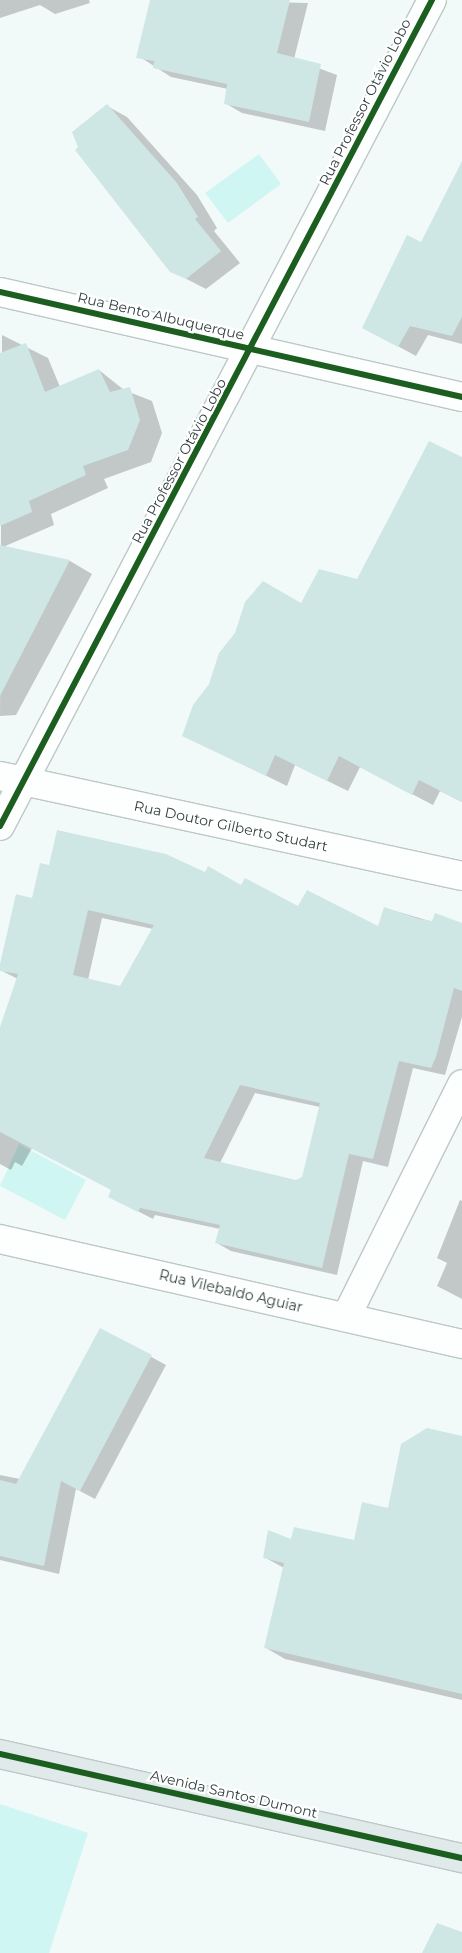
<!DOCTYPE html>
<meta charset="utf-8">
<style>
body{margin:0}
#map{position:relative;width:462px;height:1953px;overflow:hidden;background:#f2faf9;font-family:Montserrat,sans-serif}
div>[style]{position:absolute}
[style*='--x']{left:calc(var(--x)*1px);top:calc(var(--y)*1px);width:calc(var(--w)*1px);rotate:calc(var(--a)*1deg)}
.green>*{inset:0;background:#cff6f2}
.shadow>*{inset:0;background:#0003}
.building>*{inset:0;background:#cee7e5}
.roads{filter:drop-shadow(1px 0 #bdc8c7) drop-shadow(-1px 0 #bdc8c7) drop-shadow(0 1px #bdc8c7) drop-shadow(0 -1px #bdc8c7)}
.minor>*{height:28px;margin:-14px;padding:0 14px;transform-origin:14px;border-radius:14px;background:#fdfefe}
.tertiary>*{height:28px;margin:-14px;padding:0 14px;transform-origin:14px;border-radius:14px;background:#fdfefe}
.primary>*{height:28px;margin:-14px;padding:0 14px;transform-origin:14px;border-radius:14px;background:#e1eaea}
.cycleway>*{height:6px;margin:-3px;padding:0 3px;transform-origin:3px;border-radius:3px;background:#1b5e20}
span{translate:-50% -50%;white-space:nowrap;text-align:center;line-height:1.15;-webkit-text-stroke:4.5px #fff;paint-order:stroke}
.street-label{font-size:14px;color:#31403f}
</style>
<div id="map">
<div class="green">
<div style="clip-path:polygon(259px 154px,281px 184px,228px 223px,205px 193px)"></div>
<div style="clip-path:polygon(19px 1144px,86px 1180px,65px 1220px,0 1186px)"></div>
<div style="clip-path:polygon(0 1804px,88px 1833px,49px 1953px,0 1953px)"></div>
</div>
<div class="shadow">
<div style="clip-path:polygon(0 0,89px 0,90px 3px,55px 14px,40px 5px,0 18px)"></div>
<div style="clip-path:polygon(190px 0,308px 3px,294px 59px,337px 75px,325px 131px,242px 113px,225px 103px,228px 89px,171px 77px,140px 57px)"></div>
<div style="clip-path:polygon(107px 106px,127px 117px,197px 195px,217px 228px,214px 231px,240px 263px,206px 289px,171px 271px)"></div>
<div style="clip-path:polygon(462px 172px,462px 344px,428px 335px,416px 356px,381px 337px,421px 243px)"></div>
<div style="clip-path:polygon(2px 335px,48px 358px,60px 387px,99px 370px,124px 390px,152px 401px,162px 433px,151px 462px,104px 479px,108px 488px,51px 514px,54px 525px,3px 547px,70px 561px,92px 574px,16px 715px,0 716px)"></div>
<div style="clip-path:polygon(462px 459px,462px 802px,440px 791px,433px 805px,360px 767px,348px 791px,295px 765px,287px 786px,183px 735px,301px 604px,358px 580px)"></div>
<div style="clip-path:polygon(evenodd,205px 874px,299px 908px,378px 928px,385px 908px,433px 922px,462px 924px,462px 1017px,445px 1075px,413px 1068px,388px 1167px,363px 1161px,337px 1275px,231px 1251px,217px 1243px,220px 1229px,155px 1215px,153px 1219px,124px 1204px,112px 1190px,32px 1148px,22px 1166px,15px 1162px,11px 1170px,0 1164px,0 1060px,18px 979px,0 970px,33px 899px,205px 874px,102px 918px,153px 929px,121px 987px,88px 980px,102px 918px,205px 874px,255px 1093px,320px 1107px,303px 1178px,296px 1181px,220px 1163px,255px 1093px)"></div>
<div style="clip-path:polygon(460px 1200px,462px 1201px,462px 1299px,437px 1286px,447px 1263px,437px 1258px)"></div>
<div style="clip-path:polygon(100px 1329px,166px 1365px,95px 1499px,76px 1489px,59px 1574px,0 1560px,0 1475px,20px 1479px)"></div>
<div style="clip-path:polygon(462px 1437px,462px 1700px,285px 1659px,266px 1648px,284px 1568px,264px 1557px,292px 1541px,355px 1542px)"></div>
</div>
<div class="building">
<div style="clip-path:polygon(150px 0,290px 0,277px 53px,321px 64px,309px 122px,224px 104px,227px 84px,153px 68px,154px 61px,136px 58px)"></div>
<div style="clip-path:polygon(107px 104px,177px 183px,198px 217px,195px 219px,221px 251px,186px 279px,170px 272px,75px 150px,78px 147px,72px 132px)"></div>
<div style="clip-path:polygon(462px 161px,462px 317px,452px 336px,410px 326px,398px 347px,362px 328px,407px 235px,421px 242px)"></div>
<div style="clip-path:polygon(26px 343px,45px 392px,99px 369px,110px 392px,130px 387px,140px 420px,128px 450px,83px 466px,86px 475px,29px 501px,32px 512px,0 526px,0 353px)"></div>
<div style="clip-path:polygon(429px 441px,462px 457px,462px 802px,419px 780px,412px 795px,339px 756px,327px 781px,275px 755px,266px 776px,182px 736px,193px 705px,209px 684px,219px 653px,235px 633px,245px 602px,263px 581px,301px 603px,319px 569px,357px 579px)"></div>
<div style="clip-path:polygon(0 545px,70px 560px,0 696px)"></div>
<div style="clip-path:polygon(evenodd,57px 830px,166px 854px,205px 872px,208px 866px,241px 885px,245px 878px,298px 906px,307px 890px,378px 926px,384px 907px,419px 919px,432px 921px,435px 913px,462px 923px,462px 991px,454px 988px,436px 1057px,431px 1068px,399px 1061px,373px 1159px,349px 1154px,322px 1268px,215px 1243px,220px 1225px,140px 1208px,138px 1212px,108px 1197px,111px 1190px,0 1132px,0 1027px,18px 974px,0 971px,0 964px,16px 894px,32px 898px,40px 863px,49px 865px,57px 830px,88px 910px,154px 925px,120px 986px,73px 975px,88px 910px,57px 830px,240px 1085px,320px 1103px,302px 1177px,296px 1180px,204px 1158px,240px 1085px)"></div>
<div style="clip-path:polygon(100px 1328px,152px 1355px,80px 1491px,61px 1481px,44px 1566px,0 1556px,0 1480px,16px 1484px)"></div>
<div style="clip-path:polygon(427px 1428px,462px 1436px,462px 1694px,264px 1648px,284px 1563px,263px 1558px,268px 1530px,291px 1539px,294px 1527px,354px 1540px,362px 1502px,388px 1508px,401px 1444px)"></div>
<div style="clip-path:polygon(437px 1923px,462px 1932px,462px 1953px,422px 1953px)"></div>
</div>
<div class="roads">
<div class="minor">
<div style="--x:0;--y:776;--w:473;--a:12.2"></div>
<div style="--x:0;--y:826;--w:932;--a:-62.39"></div>
<div style="--x:0;--y:1239;--w:474;--a:12.8"></div>
<div style="--x:346;--y:1317;--w:260;--a:-63.5"></div>
</div>
<div class="tertiary">
<div style="--x:0;--y:292;--w:474;--a:12.8"></div>
</div>
<div class="primary">
<div style="--x:0;--y:1754;--w:474;--a:12.7"></div>
</div>
</div>
<div class="cycleway">
<div style="--x:0;--y:292;--w:474;--a:12.8"></div>
<div style="--x:0;--y:826;--w:932;--a:-62.39"></div>
<div style="--x:0;--y:1754;--w:474;--a:12.7"></div>
</div>
<div class="street-label">
<span style="left:365px;top:102px;rotate:-63deg">Rua Professor Otávio Lobo</span>
<span style="left:161px;top:316px;rotate:13deg">Rua Bento Albuquerque</span>
<span style="left:179px;top:461px;rotate:-62deg">Rua Professor Otávio Lobo</span>
<span style="left:231px;top:826px;rotate:12deg">Rua Doutor Gilberto Studart</span>
<span style="left:231px;top:1291px;rotate:13deg">Rua Vilebaldo Aguiar</span>
<span style="left:234px;top:1794px;rotate:13deg">Avenida Santos Dumont</span>
</div>
</div>
